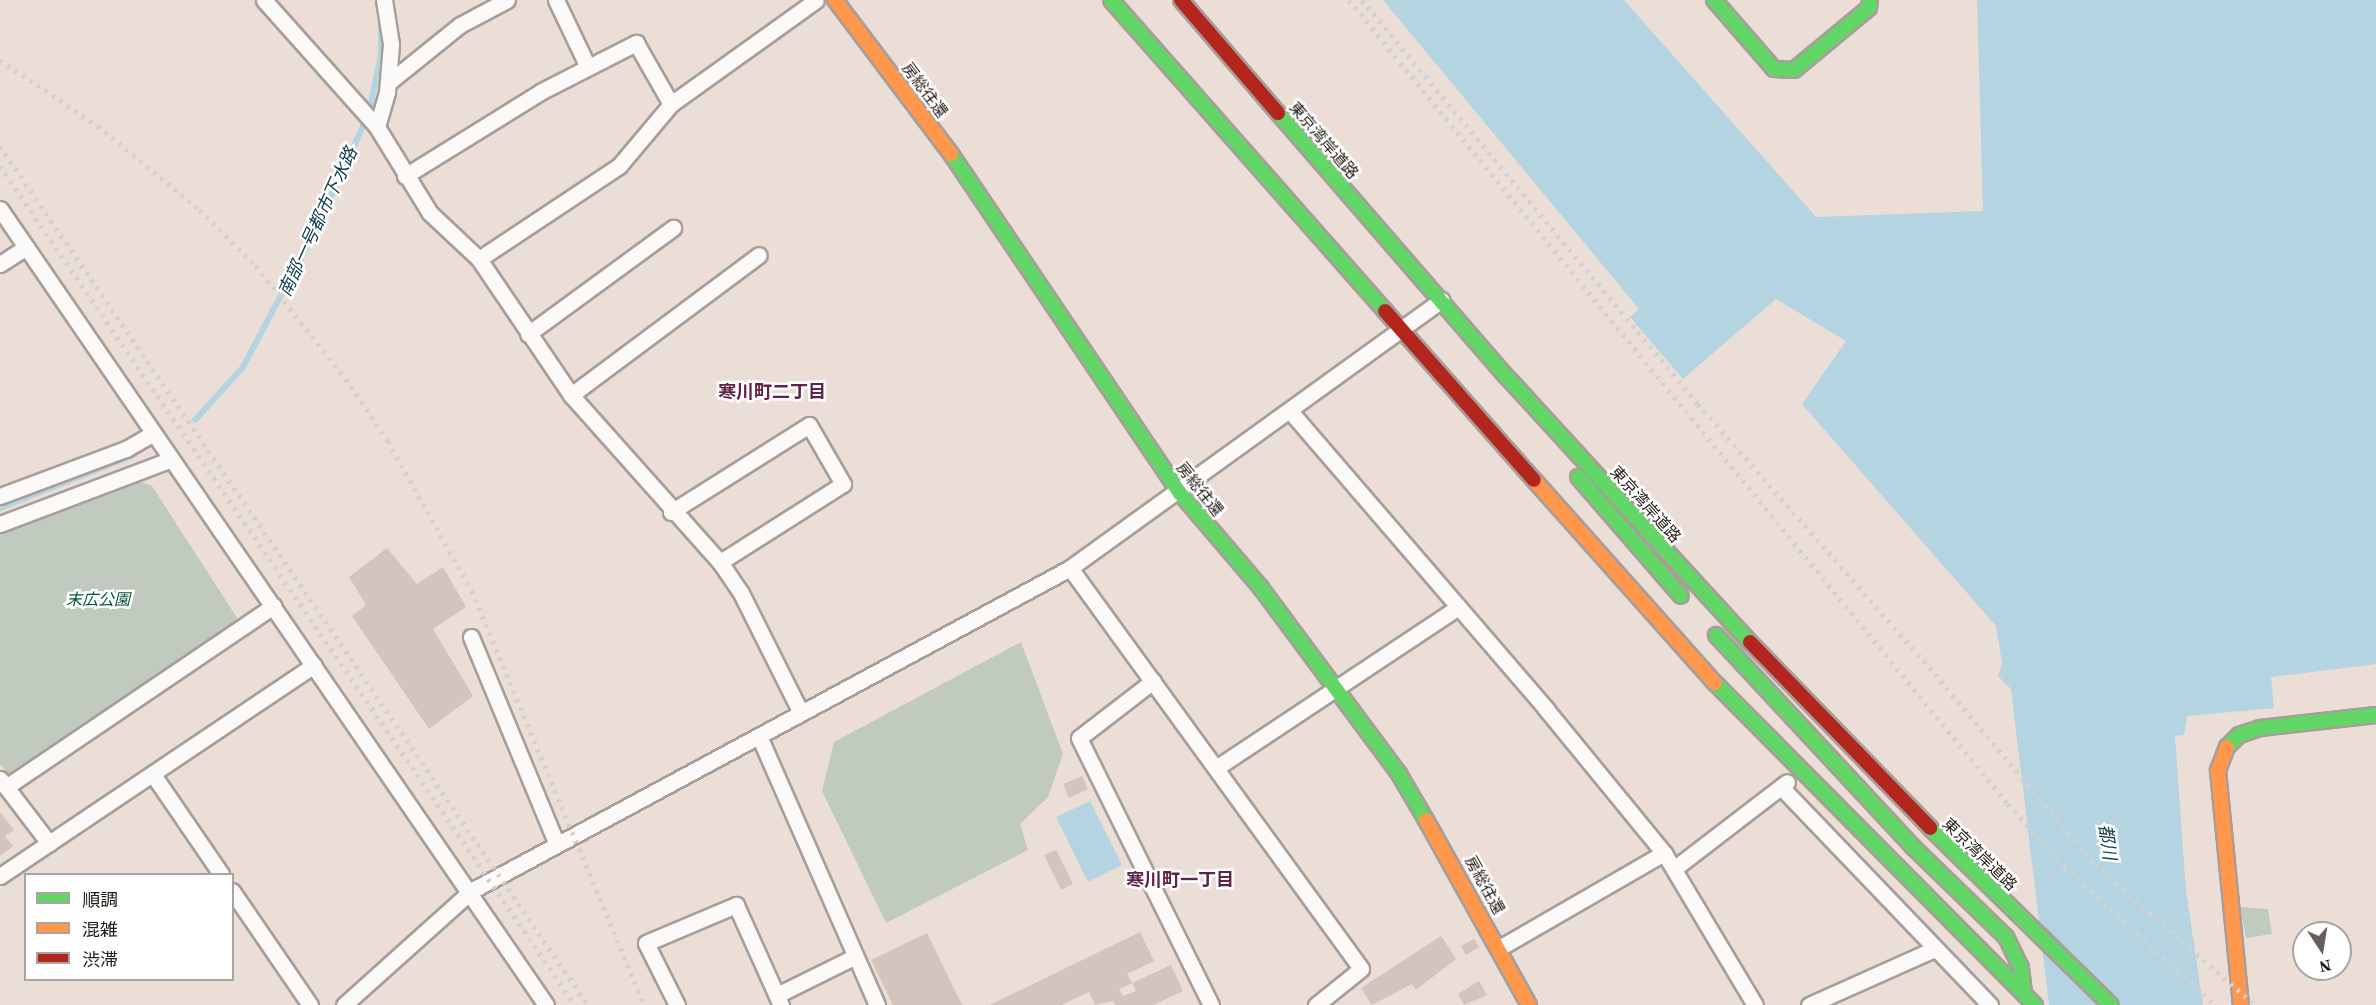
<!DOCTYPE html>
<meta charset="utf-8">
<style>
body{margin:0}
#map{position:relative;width:2376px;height:1005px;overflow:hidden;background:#ebded7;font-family:"Source Serif 4","Noto Sans JP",serif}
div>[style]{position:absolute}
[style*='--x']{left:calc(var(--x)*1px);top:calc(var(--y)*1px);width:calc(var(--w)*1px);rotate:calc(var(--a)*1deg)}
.green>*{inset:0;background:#c1cabe}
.water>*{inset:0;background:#b3d4e0}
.stream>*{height:6px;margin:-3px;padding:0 3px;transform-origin:3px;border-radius:3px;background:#b3d4e0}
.building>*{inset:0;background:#d3c5bd}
.roads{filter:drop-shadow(2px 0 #a89e99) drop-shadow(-2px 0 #a89e99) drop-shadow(0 2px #a89e99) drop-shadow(0 -2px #a89e99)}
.street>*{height:15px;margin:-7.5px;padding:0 7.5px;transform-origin:7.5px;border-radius:7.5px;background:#fcfaf9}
.fast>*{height:14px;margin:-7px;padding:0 7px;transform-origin:7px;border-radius:7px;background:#63d668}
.slow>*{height:14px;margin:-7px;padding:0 7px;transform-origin:7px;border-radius:7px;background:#ff974d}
.jam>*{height:14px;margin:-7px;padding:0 7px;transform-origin:7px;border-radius:7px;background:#b3261e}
.rail>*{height:4.5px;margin-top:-2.25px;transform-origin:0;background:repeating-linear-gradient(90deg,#d4d0ce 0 3px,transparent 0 9px)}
span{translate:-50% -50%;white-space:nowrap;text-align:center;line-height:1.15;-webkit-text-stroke:5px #fff;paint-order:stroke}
.street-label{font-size:16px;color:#231b16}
.park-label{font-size:16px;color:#055634;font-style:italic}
.water-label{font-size:18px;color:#0f3e4d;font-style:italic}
.neighbourhood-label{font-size:18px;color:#602246;font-weight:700}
.legend{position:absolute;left:24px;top:873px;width:210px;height:108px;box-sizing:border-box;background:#fff;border:2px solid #a7a4a2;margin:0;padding:8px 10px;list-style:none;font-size:18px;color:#231b16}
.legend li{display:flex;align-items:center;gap:12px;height:30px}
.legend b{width:30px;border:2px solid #a7a4a2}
.north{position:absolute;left:2292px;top:921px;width:60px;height:60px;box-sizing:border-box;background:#fff;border:2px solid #a7a4a2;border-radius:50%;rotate:168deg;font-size:16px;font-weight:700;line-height:24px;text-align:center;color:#231b16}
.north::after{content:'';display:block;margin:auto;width:21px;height:27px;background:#695f5a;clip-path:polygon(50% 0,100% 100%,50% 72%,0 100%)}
</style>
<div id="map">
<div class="green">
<div style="clip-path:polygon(136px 480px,152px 486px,239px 621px,16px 774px,7px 773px,0 764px,0 531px)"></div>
<div style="clip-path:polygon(1021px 642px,1063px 754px,1048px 797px,1020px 824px,1028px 850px,886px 923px,822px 791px,834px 742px)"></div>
<div style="clip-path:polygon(2240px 907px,2268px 909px,2272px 934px,2246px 938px)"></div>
</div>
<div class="water">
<div style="clip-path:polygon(1383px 0,1624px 0,1816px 217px,1983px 211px,1977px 0,2376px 0,2376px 664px,2271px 677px,2274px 708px,2187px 716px,2184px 735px,2175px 736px,2186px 891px,2203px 1005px,2049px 1005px,2011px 689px,1998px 676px,2002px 663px,1996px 626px,1802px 404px,1846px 341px,1776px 299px,1683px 379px,1630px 317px,1639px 309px)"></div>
<div style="clip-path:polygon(1090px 801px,1122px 865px,1088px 882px,1056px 817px)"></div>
</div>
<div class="stream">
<div style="--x:195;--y:420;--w:72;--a:-47.8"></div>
<div style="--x:243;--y:367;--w:156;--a:-62.1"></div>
<div style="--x:316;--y:229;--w:128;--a:-65.4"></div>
<div style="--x:369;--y:113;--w:59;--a:-78.3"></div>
<div style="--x:381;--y:55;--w:32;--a:-90"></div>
<div style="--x:0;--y:508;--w:144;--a:-21.6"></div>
</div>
<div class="building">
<div style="clip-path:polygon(387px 548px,417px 584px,443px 567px,466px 607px,433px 629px,473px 696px,429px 729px,352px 616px,366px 605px,349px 577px)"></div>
<div style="clip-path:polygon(1082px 776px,1088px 789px,1069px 798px,1063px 784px)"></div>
<div style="clip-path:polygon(0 812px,14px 830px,5px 836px,13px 846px,0 856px)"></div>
<div style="clip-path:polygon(1056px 850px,1073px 884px,1061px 890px,1044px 855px)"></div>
<div style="clip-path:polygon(1140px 932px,1154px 961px,1127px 974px,1132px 983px,1119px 989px,1123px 996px,1136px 991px,1132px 983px,1171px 965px,1183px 991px,1153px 1005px,1115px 1005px,1113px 1001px,1095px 1005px,1089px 992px,1062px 1005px,990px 1005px)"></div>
<div style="clip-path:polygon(927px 933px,962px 1005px,893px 1005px,871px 960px)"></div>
<div style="clip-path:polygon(1441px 936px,1456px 959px,1416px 990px,1412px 984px,1372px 1005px,1361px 988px)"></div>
<div style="clip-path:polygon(1474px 939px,1479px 947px,1466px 955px,1461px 946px)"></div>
<div style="clip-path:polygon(1479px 981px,1487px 995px,1464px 1005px,1458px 994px)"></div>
</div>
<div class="roads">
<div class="street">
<div style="--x:264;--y:0;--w:170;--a:48.3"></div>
<div style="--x:377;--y:127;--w:101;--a:58.4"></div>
<div style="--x:430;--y:213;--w:67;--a:43.2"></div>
<div style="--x:479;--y:259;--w:164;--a:55.9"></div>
<div style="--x:571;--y:395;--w:224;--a:48.3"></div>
<div style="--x:720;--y:562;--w:37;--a:56"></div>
<div style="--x:741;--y:593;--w:134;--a:63.4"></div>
<div style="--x:556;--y:0;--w:72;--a:64.5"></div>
<div style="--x:388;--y:83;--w:92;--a:-38.9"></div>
<div style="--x:460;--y:25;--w:53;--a:-28"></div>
<div style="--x:377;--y:127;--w:36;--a:-74"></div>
<div style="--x:387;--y:92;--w:48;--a:-85.2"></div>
<div style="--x:391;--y:44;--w:45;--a:-99"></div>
<div style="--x:405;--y:176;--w:161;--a:-31.8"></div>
<div style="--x:542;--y:91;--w:106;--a:-27.1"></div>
<div style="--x:636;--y:43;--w:70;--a:60.2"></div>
<div style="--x:0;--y:209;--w:965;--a:55.55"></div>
<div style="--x:479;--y:259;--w:168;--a:-33.6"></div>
<div style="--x:619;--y:166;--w:81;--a:-50"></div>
<div style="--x:671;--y:104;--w:178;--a:-35.6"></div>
<div style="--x:0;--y:264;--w:31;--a:-33"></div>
<div style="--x:528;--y:334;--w:180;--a:-36.2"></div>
<div style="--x:571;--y:395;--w:234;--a:-36.7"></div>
<div style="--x:1290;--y:411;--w:393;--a:49.3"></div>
<div style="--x:1546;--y:709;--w:186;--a:50.7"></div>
<div style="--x:1664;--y:853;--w:177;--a:59.1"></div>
<div style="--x:0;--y:496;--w:134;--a:-20.5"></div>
<div style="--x:126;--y:449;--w:30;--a:-30"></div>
<div style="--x:671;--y:512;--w:163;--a:-32.2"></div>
<div style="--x:809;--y:425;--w:68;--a:60"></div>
<div style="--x:843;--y:484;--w:146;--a:147.6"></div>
<div style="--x:0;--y:524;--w:181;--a:-20.7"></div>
<div style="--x:1070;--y:568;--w:495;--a:54"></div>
<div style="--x:1361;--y:969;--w:58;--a:141.3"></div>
<div style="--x:471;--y:637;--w:222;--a:67.5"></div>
<div style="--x:1153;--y:681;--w:93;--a:142.4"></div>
<div style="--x:1079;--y:738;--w:298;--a:63.7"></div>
<div style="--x:759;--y:736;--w:294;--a:66.3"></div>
<div style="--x:1216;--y:768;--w:291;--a:-33.6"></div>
<div style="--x:154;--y:776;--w:119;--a:55.6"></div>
<div style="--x:0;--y:779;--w:81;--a:52.6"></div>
<div style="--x:6;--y:787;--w:323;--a:-34.1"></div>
<div style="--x:1781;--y:787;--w:302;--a:46.2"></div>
<div style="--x:1675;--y:868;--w:141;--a:-37.5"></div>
<div style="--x:0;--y:876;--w:378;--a:-33.9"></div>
<div style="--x:232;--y:891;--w:138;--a:55.6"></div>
<div style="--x:1501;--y:947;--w:188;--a:-30"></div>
<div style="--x:777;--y:995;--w:86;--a:-26.3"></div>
<div style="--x:344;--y:1005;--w:171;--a:-41.9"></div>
<div style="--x:471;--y:891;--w:681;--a:-28.33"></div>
<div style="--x:1070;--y:568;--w:458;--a:-35.8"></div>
<div style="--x:677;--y:1005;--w:69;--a:-116.6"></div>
<div style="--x:646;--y:943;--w:98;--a:-22.9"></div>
<div style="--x:736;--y:905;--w:110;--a:65.8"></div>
<div style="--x:1809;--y:1005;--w:137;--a:-24.1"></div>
</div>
<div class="fast">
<div style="--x:1111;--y:0;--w:414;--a:48.6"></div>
<div style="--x:1714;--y:0;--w:91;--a:49"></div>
<div style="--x:1774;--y:69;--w:20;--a:3"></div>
<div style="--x:1794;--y:70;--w:97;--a:-39.6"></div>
<div style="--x:1869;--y:8;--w:8;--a:-83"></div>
<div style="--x:1278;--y:113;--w:349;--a:49.1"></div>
<div style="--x:1507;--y:377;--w:360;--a:47.5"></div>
<div style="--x:951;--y:154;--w:409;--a:56"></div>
<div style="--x:1180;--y:493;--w:125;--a:49.5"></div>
<div style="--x:1261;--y:588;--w:232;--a:53.4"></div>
<div style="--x:1399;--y:774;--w:53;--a:59.6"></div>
<div style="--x:1578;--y:477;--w:157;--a:49.1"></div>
<div style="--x:1716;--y:635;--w:289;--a:47.1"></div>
<div style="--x:1913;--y:847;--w:129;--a:44.1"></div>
<div style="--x:2006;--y:937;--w:34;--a:64"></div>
<div style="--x:2021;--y:968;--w:26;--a:83"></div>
<div style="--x:1715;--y:683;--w:454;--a:45.2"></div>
<div style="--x:2227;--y:747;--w:17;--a:-45"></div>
<div style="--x:2239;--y:735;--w:22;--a:-18"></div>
<div style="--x:2260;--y:728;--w:117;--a:-6.4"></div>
<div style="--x:1930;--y:828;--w:253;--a:44.4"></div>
</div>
<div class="slow">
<div style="--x:835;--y:0;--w:193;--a:53"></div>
<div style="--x:1534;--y:480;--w:272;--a:48.3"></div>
<div style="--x:2227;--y:747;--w:26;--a:111"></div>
<div style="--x:2218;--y:771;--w:235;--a:84.4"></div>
<div style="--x:1426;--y:820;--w:212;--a:60.9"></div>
</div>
<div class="jam">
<div style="--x:1181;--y:0;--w:149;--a:49.4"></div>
<div style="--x:1385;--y:311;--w:225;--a:48.6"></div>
<div style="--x:1750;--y:642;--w:259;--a:45.9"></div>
</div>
</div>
<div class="rail">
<div style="--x:1349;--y:0;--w:1040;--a:50.66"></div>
<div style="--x:2008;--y:804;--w:84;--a:47.9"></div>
<div style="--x:2064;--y:866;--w:205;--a:42.6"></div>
<div style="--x:1362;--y:0;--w:525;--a:50.25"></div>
<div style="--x:1698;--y:404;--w:359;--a:48.7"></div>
<div style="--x:1935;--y:674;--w:249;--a:50"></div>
<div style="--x:2095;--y:865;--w:213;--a:41.2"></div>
<div style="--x:0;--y:60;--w:118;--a:34"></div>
<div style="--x:98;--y:126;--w:132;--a:39.5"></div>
<div style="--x:200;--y:210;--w:79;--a:45"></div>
<div style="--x:256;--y:266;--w:144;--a:51.5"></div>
<div style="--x:346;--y:379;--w:75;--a:55.9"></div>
<div style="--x:388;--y:441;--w:172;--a:60.8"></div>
<div style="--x:472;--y:591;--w:448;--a:67.4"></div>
<div style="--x:0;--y:146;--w:1041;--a:55.61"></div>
<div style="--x:0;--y:166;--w:1017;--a:55.58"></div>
</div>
<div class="street-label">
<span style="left:925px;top:90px;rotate:53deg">房総往還</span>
<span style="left:1324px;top:140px;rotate:49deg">東京湾岸道路</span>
<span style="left:1200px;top:489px;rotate:51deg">房総往還</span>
<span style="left:1646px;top:504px;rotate:48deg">東京湾岸道路</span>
<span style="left:1980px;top:854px;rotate:44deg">東京湾岸道路</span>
<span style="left:1485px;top:885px;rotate:61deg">房総往還</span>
</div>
<div class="park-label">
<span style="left:98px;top:599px">末広公園</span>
</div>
<div class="water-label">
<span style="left:318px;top:222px;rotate:-65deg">南部一号都市下水路</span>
<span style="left:2107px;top:842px;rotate:82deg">都川</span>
</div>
<div class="neighbourhood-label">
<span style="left:772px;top:392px">寒川町二丁目</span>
<span style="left:1180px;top:880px">寒川町一丁目</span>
</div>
<ul class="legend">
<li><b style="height:8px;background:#63d668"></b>順調</li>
<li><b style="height:8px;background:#ff974d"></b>混雑</li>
<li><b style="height:8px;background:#b3261e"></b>渋滞</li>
</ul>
<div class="north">N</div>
</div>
